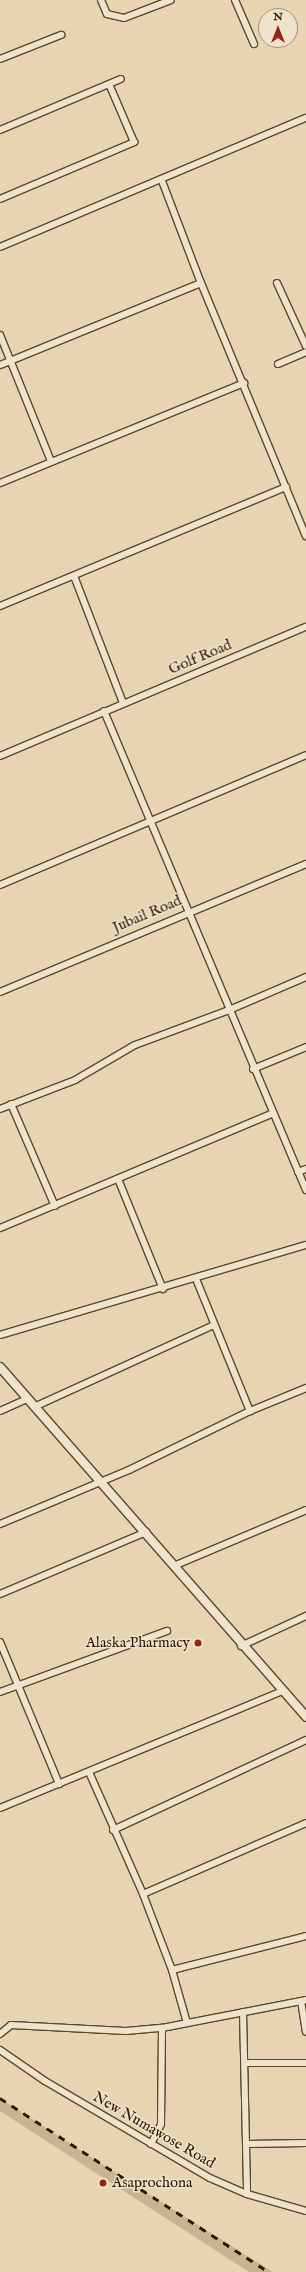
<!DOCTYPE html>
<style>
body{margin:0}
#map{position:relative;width:306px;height:2272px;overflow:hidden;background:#e8d4b2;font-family:"IM FELL English",serif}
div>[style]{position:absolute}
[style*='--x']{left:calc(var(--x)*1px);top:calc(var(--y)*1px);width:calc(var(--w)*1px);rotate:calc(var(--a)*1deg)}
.green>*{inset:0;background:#c8b494}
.roads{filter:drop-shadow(1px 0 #5c472c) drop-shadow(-1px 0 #5c472c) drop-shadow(0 1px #5c472c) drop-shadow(0 -1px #5c472c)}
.minor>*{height:6px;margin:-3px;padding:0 3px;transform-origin:3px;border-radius:3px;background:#f0e3cd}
.tertiary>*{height:8px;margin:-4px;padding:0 4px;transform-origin:4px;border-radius:4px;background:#f0e3cd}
.rail>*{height:2.5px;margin-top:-1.25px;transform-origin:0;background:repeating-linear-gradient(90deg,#2e1800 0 7px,transparent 0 14px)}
.dots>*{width:11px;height:11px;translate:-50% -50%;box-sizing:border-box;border:2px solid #f0e3cd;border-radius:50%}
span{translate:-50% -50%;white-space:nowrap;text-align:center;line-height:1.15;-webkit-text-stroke:3px #f0e3cd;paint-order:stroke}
.street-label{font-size:15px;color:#2e1800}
.poi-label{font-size:15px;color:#2e1800}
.right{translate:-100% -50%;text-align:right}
.left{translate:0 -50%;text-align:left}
.north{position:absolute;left:258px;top:8px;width:40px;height:40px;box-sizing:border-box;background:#f0e3cd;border:1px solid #a2927b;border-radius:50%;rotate:0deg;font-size:11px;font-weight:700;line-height:16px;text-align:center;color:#2e1800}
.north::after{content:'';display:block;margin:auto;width:14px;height:18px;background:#8f2418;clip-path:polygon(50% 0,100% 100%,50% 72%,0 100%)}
</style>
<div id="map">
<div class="green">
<div style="clip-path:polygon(0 2098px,131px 2183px,273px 2272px,249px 2272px,0 2111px)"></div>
</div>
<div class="roads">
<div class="minor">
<div style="--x:101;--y:0;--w:15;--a:67"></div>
<div style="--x:107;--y:14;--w:17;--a:13"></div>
<div style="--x:124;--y:18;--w:50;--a:-21"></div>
<div style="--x:235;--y:0;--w:48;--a:66.6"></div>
<div style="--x:0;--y:59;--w:66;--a:-21.5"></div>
<div style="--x:0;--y:130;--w:131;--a:-22.9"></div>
<div style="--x:162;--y:181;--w:109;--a:69.1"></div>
<div style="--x:0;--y:199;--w:146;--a:-23"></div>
<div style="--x:134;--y:142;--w:63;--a:-113.3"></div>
<div style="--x:0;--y:247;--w:332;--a:-22.9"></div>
<div style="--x:277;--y:283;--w:69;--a:65.3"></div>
<div style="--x:0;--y:335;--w:136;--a:68"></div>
<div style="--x:278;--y:364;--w:30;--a:-23"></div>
<div style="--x:0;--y:365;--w:217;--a:-22.2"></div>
<div style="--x:201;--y:283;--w:274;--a:67.5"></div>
<div style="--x:0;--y:483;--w:264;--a:-22.3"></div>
<div style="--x:74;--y:576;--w:136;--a:68.9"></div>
<div style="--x:0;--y:606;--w:310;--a:-22.6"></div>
<div style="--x:104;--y:711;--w:520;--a:67.13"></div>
<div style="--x:0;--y:756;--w:332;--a:-22.9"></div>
<div style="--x:0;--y:885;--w:332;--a:-23"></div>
<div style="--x:0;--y:992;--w:332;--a:-22.7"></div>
<div style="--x:253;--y:1069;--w:57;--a:-22.5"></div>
<div style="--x:11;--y:1104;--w:111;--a:66.7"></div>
<div style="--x:0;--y:1109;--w:80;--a:-21.1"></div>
<div style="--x:75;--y:1080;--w:69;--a:-30.3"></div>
<div style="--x:135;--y:1045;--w:100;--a:-20.4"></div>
<div style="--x:229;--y:1010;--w:84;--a:-23.2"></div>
<div style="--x:298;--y:1172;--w:9;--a:-21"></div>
<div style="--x:118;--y:1179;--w:119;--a:67.8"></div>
<div style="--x:0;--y:1228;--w:296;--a:-22.8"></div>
<div style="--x:196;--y:1279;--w:143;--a:67.8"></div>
<div style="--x:0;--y:1335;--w:319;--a:-16.4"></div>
<div style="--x:34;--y:1407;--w:198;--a:-24.5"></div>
<div style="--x:0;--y:1411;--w:30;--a:-24"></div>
<div style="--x:0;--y:1524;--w:140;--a:-22.7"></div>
<div style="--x:129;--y:1470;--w:135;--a:-26"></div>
<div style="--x:250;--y:1411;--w:61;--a:-22.3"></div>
<div style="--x:176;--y:1565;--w:141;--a:-22.9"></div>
<div style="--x:0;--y:1594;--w:159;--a:-23"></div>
<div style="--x:0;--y:1642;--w:154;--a:67.4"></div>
<div style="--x:241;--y:1646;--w:72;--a:-24.8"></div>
<div style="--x:0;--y:1692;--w:178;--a:-20.1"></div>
<div style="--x:89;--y:1772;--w:133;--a:66.1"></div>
<div style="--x:143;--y:1894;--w:81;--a:69.1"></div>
<div style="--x:172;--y:1970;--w:55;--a:74.2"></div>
<div style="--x:0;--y:1808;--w:305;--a:-22.5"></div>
<div style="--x:113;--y:1830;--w:213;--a:-25"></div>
<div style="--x:143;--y:1894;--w:178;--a:-23.5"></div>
<div style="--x:172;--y:1970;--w:138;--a:-14.2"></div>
<div style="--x:301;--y:2001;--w:31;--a:81"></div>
<div style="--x:243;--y:2012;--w:182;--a:88.7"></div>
<div style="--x:0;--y:2034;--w:14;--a:-39"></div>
<div style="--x:11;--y:2025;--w:115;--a:3"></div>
<div style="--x:126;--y:2031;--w:36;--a:-5"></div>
<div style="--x:162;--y:2028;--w:147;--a:-11"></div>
<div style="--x:0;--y:2050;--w:55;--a:34.6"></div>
<div style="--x:45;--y:2081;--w:191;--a:30.5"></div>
<div style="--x:210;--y:2178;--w:40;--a:23.4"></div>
<div style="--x:247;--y:2194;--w:61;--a:16.1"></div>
<div style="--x:245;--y:2063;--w:61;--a:0"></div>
<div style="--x:151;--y:2144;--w:22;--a:-63"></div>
<div style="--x:161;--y:2124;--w:96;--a:-89.4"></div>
<div style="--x:247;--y:2144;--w:59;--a:-1"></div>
</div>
<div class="tertiary">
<div style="--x:0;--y:1367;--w:465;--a:48.8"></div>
</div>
</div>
<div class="rail">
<div style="--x:0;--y:2098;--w:320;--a:32.9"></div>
</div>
<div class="dots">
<div style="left:198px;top:1643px;background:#8f2418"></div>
<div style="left:103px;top:2183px;background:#8f2418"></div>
</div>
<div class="street-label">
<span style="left:200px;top:657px;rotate:-23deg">Golf Road</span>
<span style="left:147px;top:914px;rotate:-23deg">Jubail Road</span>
<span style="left:154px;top:2130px;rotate:30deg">New Numawose Road</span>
</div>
<div class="poi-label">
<span class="right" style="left:190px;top:1643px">Alaska Pharmacy</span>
<span class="left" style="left:112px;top:2183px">Asaprochona</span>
</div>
<div class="north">N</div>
</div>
